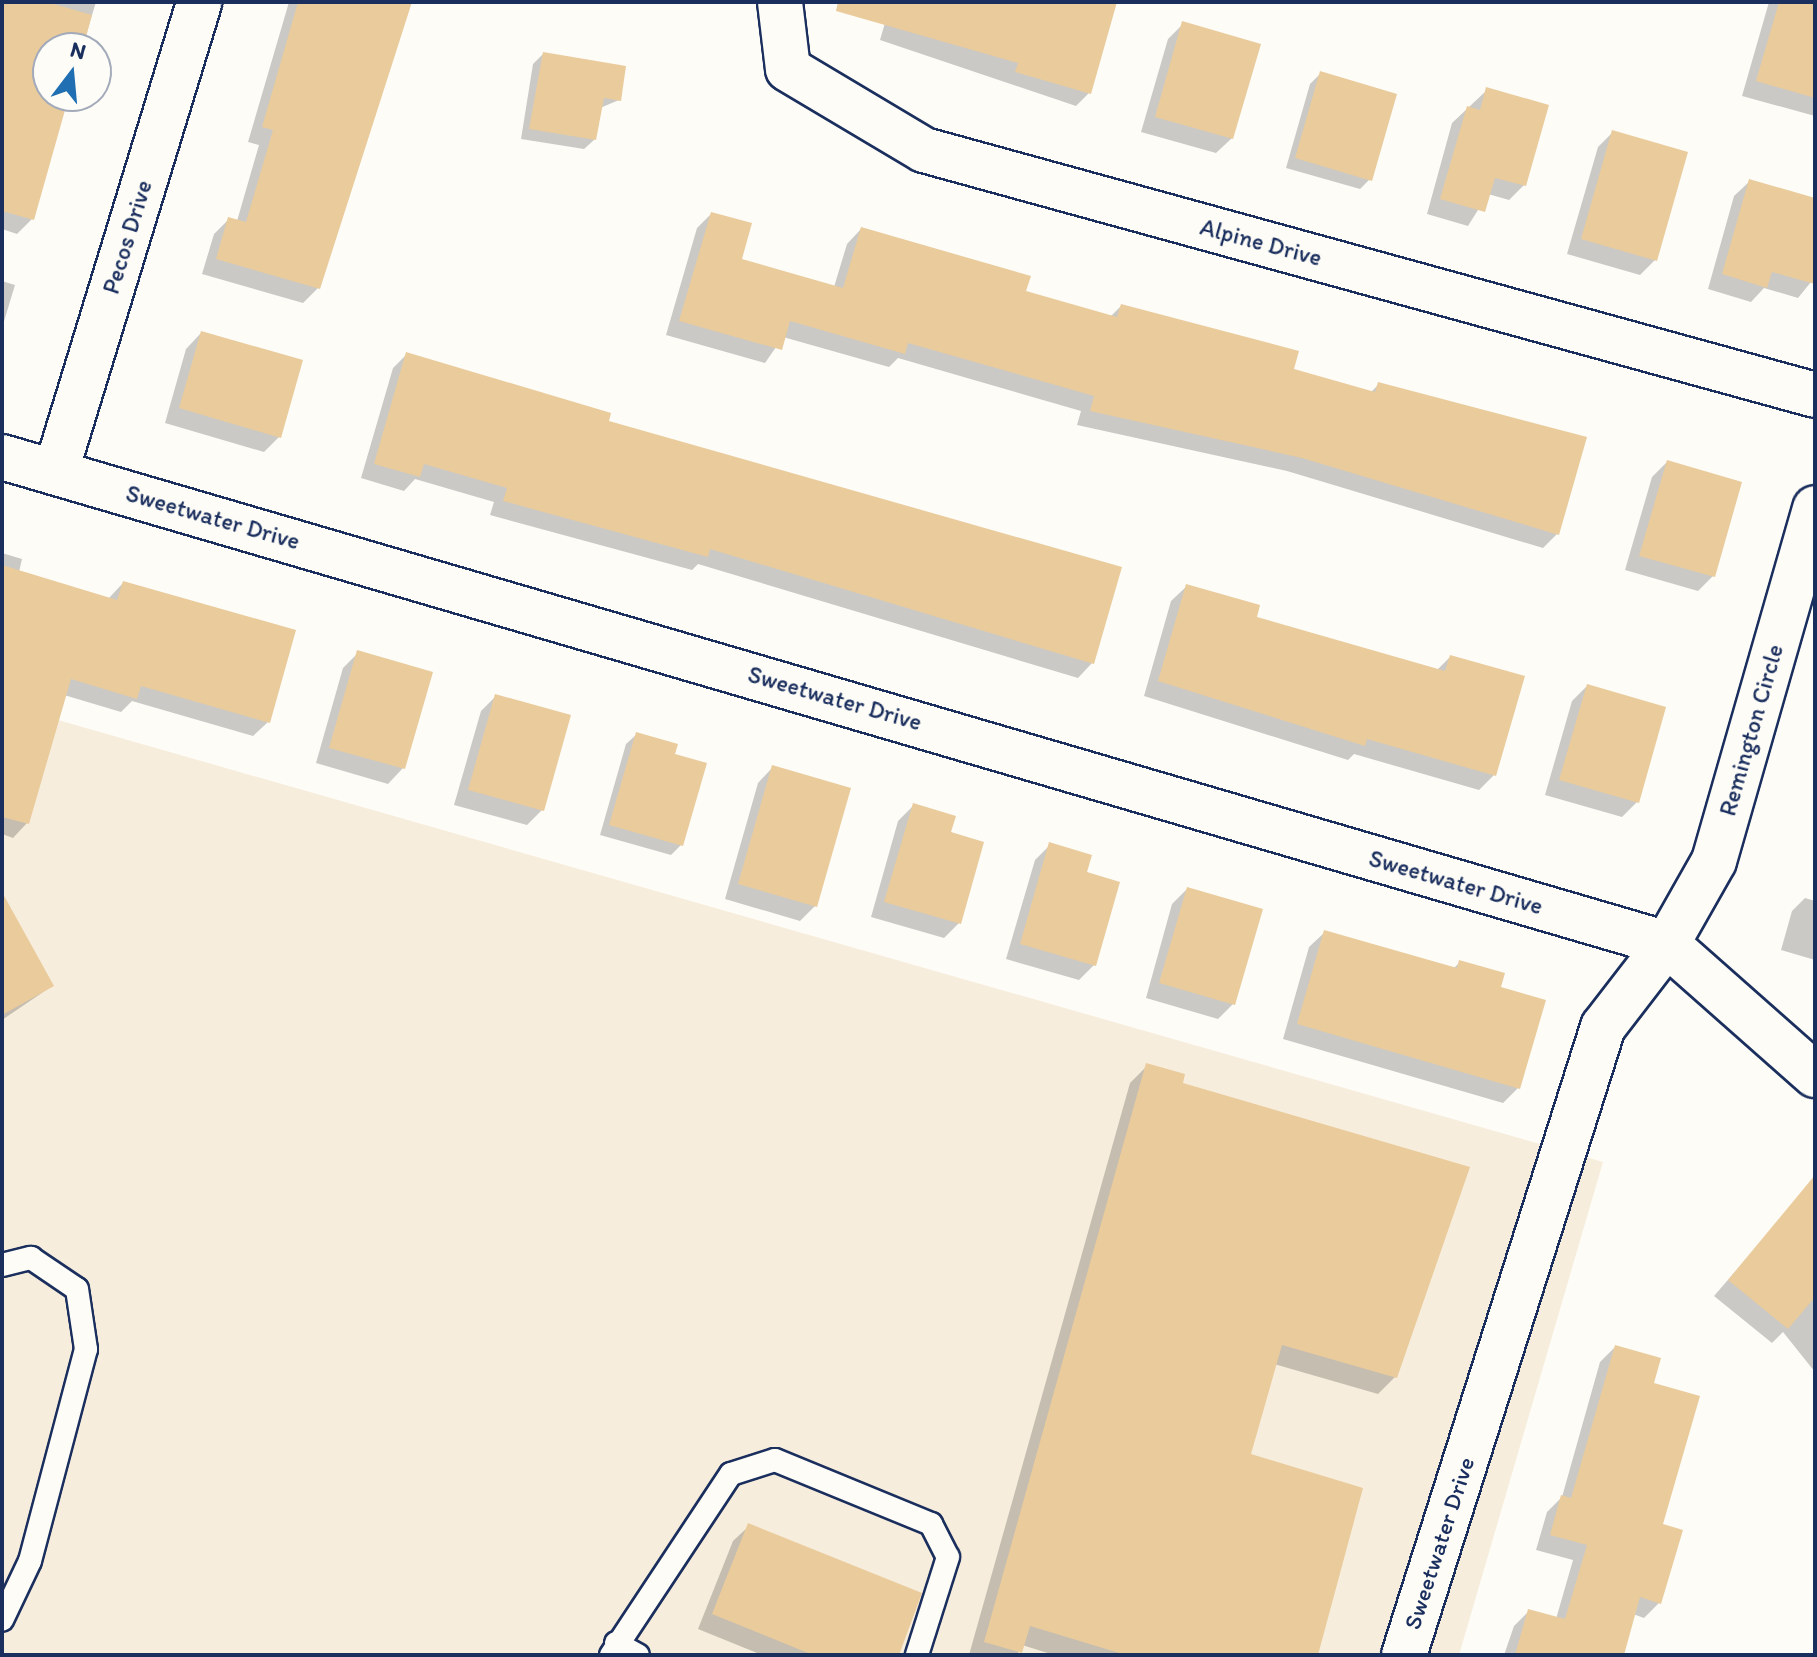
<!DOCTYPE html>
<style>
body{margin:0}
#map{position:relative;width:1817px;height:1657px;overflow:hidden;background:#fdfcf7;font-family:Itim,sans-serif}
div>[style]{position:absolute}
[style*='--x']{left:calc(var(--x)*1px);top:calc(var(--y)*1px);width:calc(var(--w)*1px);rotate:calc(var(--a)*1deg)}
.built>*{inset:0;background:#f7eddc}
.shadow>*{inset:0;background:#0003}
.building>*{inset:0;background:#eacb9c}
.roads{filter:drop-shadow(2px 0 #1b2f5e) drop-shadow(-2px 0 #1b2f5e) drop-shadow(0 2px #1b2f5e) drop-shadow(0 -2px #1b2f5e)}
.service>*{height:22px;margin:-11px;padding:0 11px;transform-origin:11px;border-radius:11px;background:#fdfcf7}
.minor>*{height:44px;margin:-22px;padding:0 22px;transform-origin:22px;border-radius:22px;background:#fdfcf7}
span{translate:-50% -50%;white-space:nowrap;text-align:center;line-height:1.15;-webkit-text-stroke:6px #fdfcf7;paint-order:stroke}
.street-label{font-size:24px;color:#1b2f5e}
.frame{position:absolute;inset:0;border:4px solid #1b2f5e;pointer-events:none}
.north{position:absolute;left:32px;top:32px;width:80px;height:80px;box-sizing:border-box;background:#fdfcf7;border:2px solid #a3aaba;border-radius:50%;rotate:16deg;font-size:22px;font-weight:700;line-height:32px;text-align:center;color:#1b2f5e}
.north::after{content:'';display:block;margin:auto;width:28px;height:36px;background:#1f6fb2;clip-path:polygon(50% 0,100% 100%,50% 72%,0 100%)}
</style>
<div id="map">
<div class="built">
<div style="clip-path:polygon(2px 704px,1603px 1162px,1459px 1655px,2px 1655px)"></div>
</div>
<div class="shadow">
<div style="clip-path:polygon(2px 2px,96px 2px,82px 48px,48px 48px,48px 96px,68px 96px,32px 219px,17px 234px,2px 229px)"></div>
<div style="clip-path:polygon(289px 2px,406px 2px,318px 288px,303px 303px,202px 274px,214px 234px,229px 219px,237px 221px,259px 145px,248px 142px)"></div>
<div style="clip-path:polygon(891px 2px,1102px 2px,1089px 93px,1076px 106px,880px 40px)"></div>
<div style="clip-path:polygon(1769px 2px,1815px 2px,1815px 116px,1742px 96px)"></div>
<div style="clip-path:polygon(1183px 24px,1232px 138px,1216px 153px,1141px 132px,1168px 39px)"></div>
<div style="clip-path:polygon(543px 54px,619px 100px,600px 108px,594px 140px,584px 149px,521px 139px,533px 64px)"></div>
<div style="clip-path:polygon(1320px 74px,1370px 179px,1360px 189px,1286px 168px,1310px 84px)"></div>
<div style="clip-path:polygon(1487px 90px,1524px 185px,1509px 200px,1488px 194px,1468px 226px,1427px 214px,1452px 123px)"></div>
<div style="clip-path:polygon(1613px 132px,1655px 260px,1640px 275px,1567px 254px,1598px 147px)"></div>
<div style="clip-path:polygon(1750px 181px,1815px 200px,1815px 277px,1798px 298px,1764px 288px,1751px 302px,1708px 289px,1734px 196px)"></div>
<div style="clip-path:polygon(711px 214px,740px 260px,834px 287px,847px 244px,861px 229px,1024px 292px,1110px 317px,1121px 306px,1292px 370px,1370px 393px,1379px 384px,1557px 534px,1543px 548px,1287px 471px,1077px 425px,1081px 411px,898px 358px,889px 367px,783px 337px,765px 363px,666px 335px,697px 228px)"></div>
<div style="clip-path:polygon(2px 281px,15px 285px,2px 328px)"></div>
<div style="clip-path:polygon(201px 333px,279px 437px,264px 452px,165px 423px,186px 349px)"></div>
<div style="clip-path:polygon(407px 354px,1092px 663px,1078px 678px,698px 564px,692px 570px,490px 515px,494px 502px,415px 479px,404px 491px,361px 478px,393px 368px)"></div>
<div style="clip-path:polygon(1667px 462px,1713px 576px,1698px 591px,1625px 570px,1652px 477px)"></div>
<div style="clip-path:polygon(2px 553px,22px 559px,19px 572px,109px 598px,123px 583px,268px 722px,253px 736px,132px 701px,121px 712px,64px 695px,27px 823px,13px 838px,2px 834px)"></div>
<div style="clip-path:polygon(1187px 586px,1254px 618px,1436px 671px,1450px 657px,1494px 775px,1479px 790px,1354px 754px,1348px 760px,1144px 696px,1171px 601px)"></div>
<div style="clip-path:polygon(358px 653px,403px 768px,388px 784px,316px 763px,343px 668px)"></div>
<div style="clip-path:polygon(1587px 686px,1637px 802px,1622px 817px,1545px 795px,1572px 701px)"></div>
<div style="clip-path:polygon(496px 696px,542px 810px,527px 825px,454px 805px,481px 711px)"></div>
<div style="clip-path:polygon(636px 735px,673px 756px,681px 845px,671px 855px,600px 835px,626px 744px)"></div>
<div style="clip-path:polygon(773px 767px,815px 906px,800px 921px,725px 899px,758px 783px)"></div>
<div style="clip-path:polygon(913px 806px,959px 923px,944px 938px,871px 917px,898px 821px)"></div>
<div style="clip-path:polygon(1050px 845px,1085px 874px,1094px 965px,1079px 980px,1006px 959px,1035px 860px)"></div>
<div style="clip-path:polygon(1187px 889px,1233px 1004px,1218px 1019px,1146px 998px,1172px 904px)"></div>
<div style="clip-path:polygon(1805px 898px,1815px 901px,1815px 960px,1781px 950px,1792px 911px)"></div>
<div style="clip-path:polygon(1325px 932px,1453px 969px,1460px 962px,1499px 988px,1518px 1088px,1503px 1103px,1283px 1039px,1309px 947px)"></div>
<div style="clip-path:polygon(2px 933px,52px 986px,2px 1020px)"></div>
<div style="clip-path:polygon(1147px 1066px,1180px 1085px,1395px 1377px,1378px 1394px,1274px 1364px,1248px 1456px,1315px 1655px,1054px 1655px,1022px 1645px,1017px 1655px,969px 1655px,1130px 1083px)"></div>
<div style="clip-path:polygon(1803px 1193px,1815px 1203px,1815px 1372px,1783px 1332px,1772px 1343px,1714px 1296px)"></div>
<div style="clip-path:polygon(1615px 1347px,1652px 1384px,1660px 1602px,1644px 1618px,1633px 1614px,1620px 1655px,1504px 1655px,1514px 1626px,1529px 1611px,1556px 1619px,1573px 1560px,1536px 1550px,1547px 1512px,1562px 1497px,1600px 1362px)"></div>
<div style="clip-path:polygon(749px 1526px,896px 1655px,762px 1655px,698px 1629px,733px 1541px)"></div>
</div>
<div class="building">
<div style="clip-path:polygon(2px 2px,47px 2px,92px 15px,83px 48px,48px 48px,48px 96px,69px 96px,34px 220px,2px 211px)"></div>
<div style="clip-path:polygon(298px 2px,412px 2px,320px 289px,216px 259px,228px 217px,246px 222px,273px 130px,262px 127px)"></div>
<div style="clip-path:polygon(838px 2px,1117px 2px,1091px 94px,1015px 72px,1018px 63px,836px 11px)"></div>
<div style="clip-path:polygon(1779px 2px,1815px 2px,1815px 98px,1756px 81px)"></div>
<div style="clip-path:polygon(1182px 21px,1261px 44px,1233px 139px,1155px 117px)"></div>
<div style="clip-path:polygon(543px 52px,626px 66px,621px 101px,604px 98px,596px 140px,529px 129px)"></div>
<div style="clip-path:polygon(1320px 71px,1397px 94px,1372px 181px,1295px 158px)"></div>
<div style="clip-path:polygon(1486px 87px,1549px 105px,1526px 186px,1495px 178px,1485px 212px,1440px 199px,1467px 106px,1480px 110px)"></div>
<div style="clip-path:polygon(1612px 130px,1688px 152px,1657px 261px,1581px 239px)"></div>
<div style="clip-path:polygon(1749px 179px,1815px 198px,1815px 284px,1772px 272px,1767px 288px,1722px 274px)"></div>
<div style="clip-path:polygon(711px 212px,752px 223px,742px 259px,843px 288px,861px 227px,1031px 276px,1026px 291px,1117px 317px,1121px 304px,1299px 351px,1294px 369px,1375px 392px,1378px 382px,1587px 437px,1559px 535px,1302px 458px,1090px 411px,1094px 396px,908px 343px,905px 354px,790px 321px,782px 350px,679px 321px)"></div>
<div style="clip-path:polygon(201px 331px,303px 360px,281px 438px,179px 408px)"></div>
<div style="clip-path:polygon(406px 352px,611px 413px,609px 421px,1122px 567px,1094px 664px,710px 549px,708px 557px,503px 501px,507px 488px,424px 464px,420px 477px,374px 464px)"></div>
<div style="clip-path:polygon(1667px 460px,1742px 482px,1715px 577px,1639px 556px)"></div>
<div style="clip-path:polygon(2px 565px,117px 600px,123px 581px,296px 630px,270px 723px,141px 686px,137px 699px,71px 679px,29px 824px,2px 817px)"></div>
<div style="clip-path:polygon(1186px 584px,1260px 605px,1257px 617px,1445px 671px,1450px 655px,1525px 676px,1496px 776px,1367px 739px,1365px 746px,1158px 681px)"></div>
<div style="clip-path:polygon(357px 650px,433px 672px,405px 769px,329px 748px)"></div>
<div style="clip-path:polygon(1587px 684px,1666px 707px,1639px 803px,1559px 780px)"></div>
<div style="clip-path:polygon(495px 694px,571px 715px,544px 811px,468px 790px)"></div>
<div style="clip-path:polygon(636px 732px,678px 744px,675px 754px,707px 763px,683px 846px,609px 825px)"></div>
<div style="clip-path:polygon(772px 765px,851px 788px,817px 907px,738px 884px)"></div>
<div style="clip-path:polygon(913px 803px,956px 816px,951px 832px,984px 842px,961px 924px,884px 902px)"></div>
<div style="clip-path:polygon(1049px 842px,1092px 855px,1087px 872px,1120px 882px,1096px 966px,1020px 944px)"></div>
<div style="clip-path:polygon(1187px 887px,1263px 909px,1235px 1005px,1159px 983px)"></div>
<div style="clip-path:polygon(2px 892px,54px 986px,2px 1015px)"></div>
<div style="clip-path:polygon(1324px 930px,1457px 968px,1459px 960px,1505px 973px,1501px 987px,1546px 1000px,1520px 1089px,1297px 1024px)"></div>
<div style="clip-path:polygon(1146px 1063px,1185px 1074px,1183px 1083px,1470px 1167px,1397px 1378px,1282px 1345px,1251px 1454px,1363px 1488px,1318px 1655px,1126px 1655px,1030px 1626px,1022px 1653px,984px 1642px)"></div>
<div style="clip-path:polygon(1815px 1175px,1815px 1297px,1788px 1329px,1728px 1280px)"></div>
<div style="clip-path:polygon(1615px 1345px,1661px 1358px,1654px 1383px,1700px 1396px,1663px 1524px,1683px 1530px,1661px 1604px,1640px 1597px,1624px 1655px,1515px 1655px,1528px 1609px,1565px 1619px,1587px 1545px,1550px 1535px,1561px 1495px,1571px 1498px)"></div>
<div style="clip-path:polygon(748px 1523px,922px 1593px,899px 1655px,813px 1655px,712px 1614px)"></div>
</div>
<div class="roads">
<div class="service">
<div style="--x:2;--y:1265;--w:30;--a:-14"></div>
<div style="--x:31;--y:1258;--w:55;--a:34"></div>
<div style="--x:77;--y:1289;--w:61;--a:81.5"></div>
<div style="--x:86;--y:1349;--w:219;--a:104.8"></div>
<div style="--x:30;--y:1561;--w:65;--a:115.4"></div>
<div style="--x:616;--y:1643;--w:25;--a:29"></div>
<div style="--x:611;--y:1655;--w:217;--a:-56.5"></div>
<div style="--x:731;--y:1474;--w:46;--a:-17.7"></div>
<div style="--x:775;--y:1460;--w:169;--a:22.3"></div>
<div style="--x:931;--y:1524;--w:37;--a:63"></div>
<div style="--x:948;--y:1557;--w:103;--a:107.6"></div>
</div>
<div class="minor">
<div style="--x:780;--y:2;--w:67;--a:83.2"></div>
<div style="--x:788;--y:69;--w:158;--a:30.8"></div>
<div style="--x:924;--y:150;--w:924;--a:15.37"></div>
<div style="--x:2;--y:457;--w:1735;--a:16.3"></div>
<div style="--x:1667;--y:944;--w:198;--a:41.5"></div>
<div style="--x:56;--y:471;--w:490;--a:-73"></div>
<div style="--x:1404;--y:1655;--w:659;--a:-72.42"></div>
<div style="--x:1603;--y:1027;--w:105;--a:-52.4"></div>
<div style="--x:1667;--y:944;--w:95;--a:-60.5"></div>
<div style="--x:1714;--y:861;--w:367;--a:-74"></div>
</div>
</div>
<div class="street-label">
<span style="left:127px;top:237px;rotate:-73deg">Pecos Drive</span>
<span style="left:1261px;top:242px;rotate:15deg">Alpine Drive</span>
<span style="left:213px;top:517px;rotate:16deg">Sweetwater Drive</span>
<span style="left:835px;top:698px;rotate:16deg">Sweetwater Drive</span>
<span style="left:1751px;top:730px;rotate:-74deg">Remington Circle</span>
<span style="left:1456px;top:882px;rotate:16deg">Sweetwater Drive</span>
<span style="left:1439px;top:1543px;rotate:-72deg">Sweetwater Drive</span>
</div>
<div class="frame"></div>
<div class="north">N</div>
</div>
